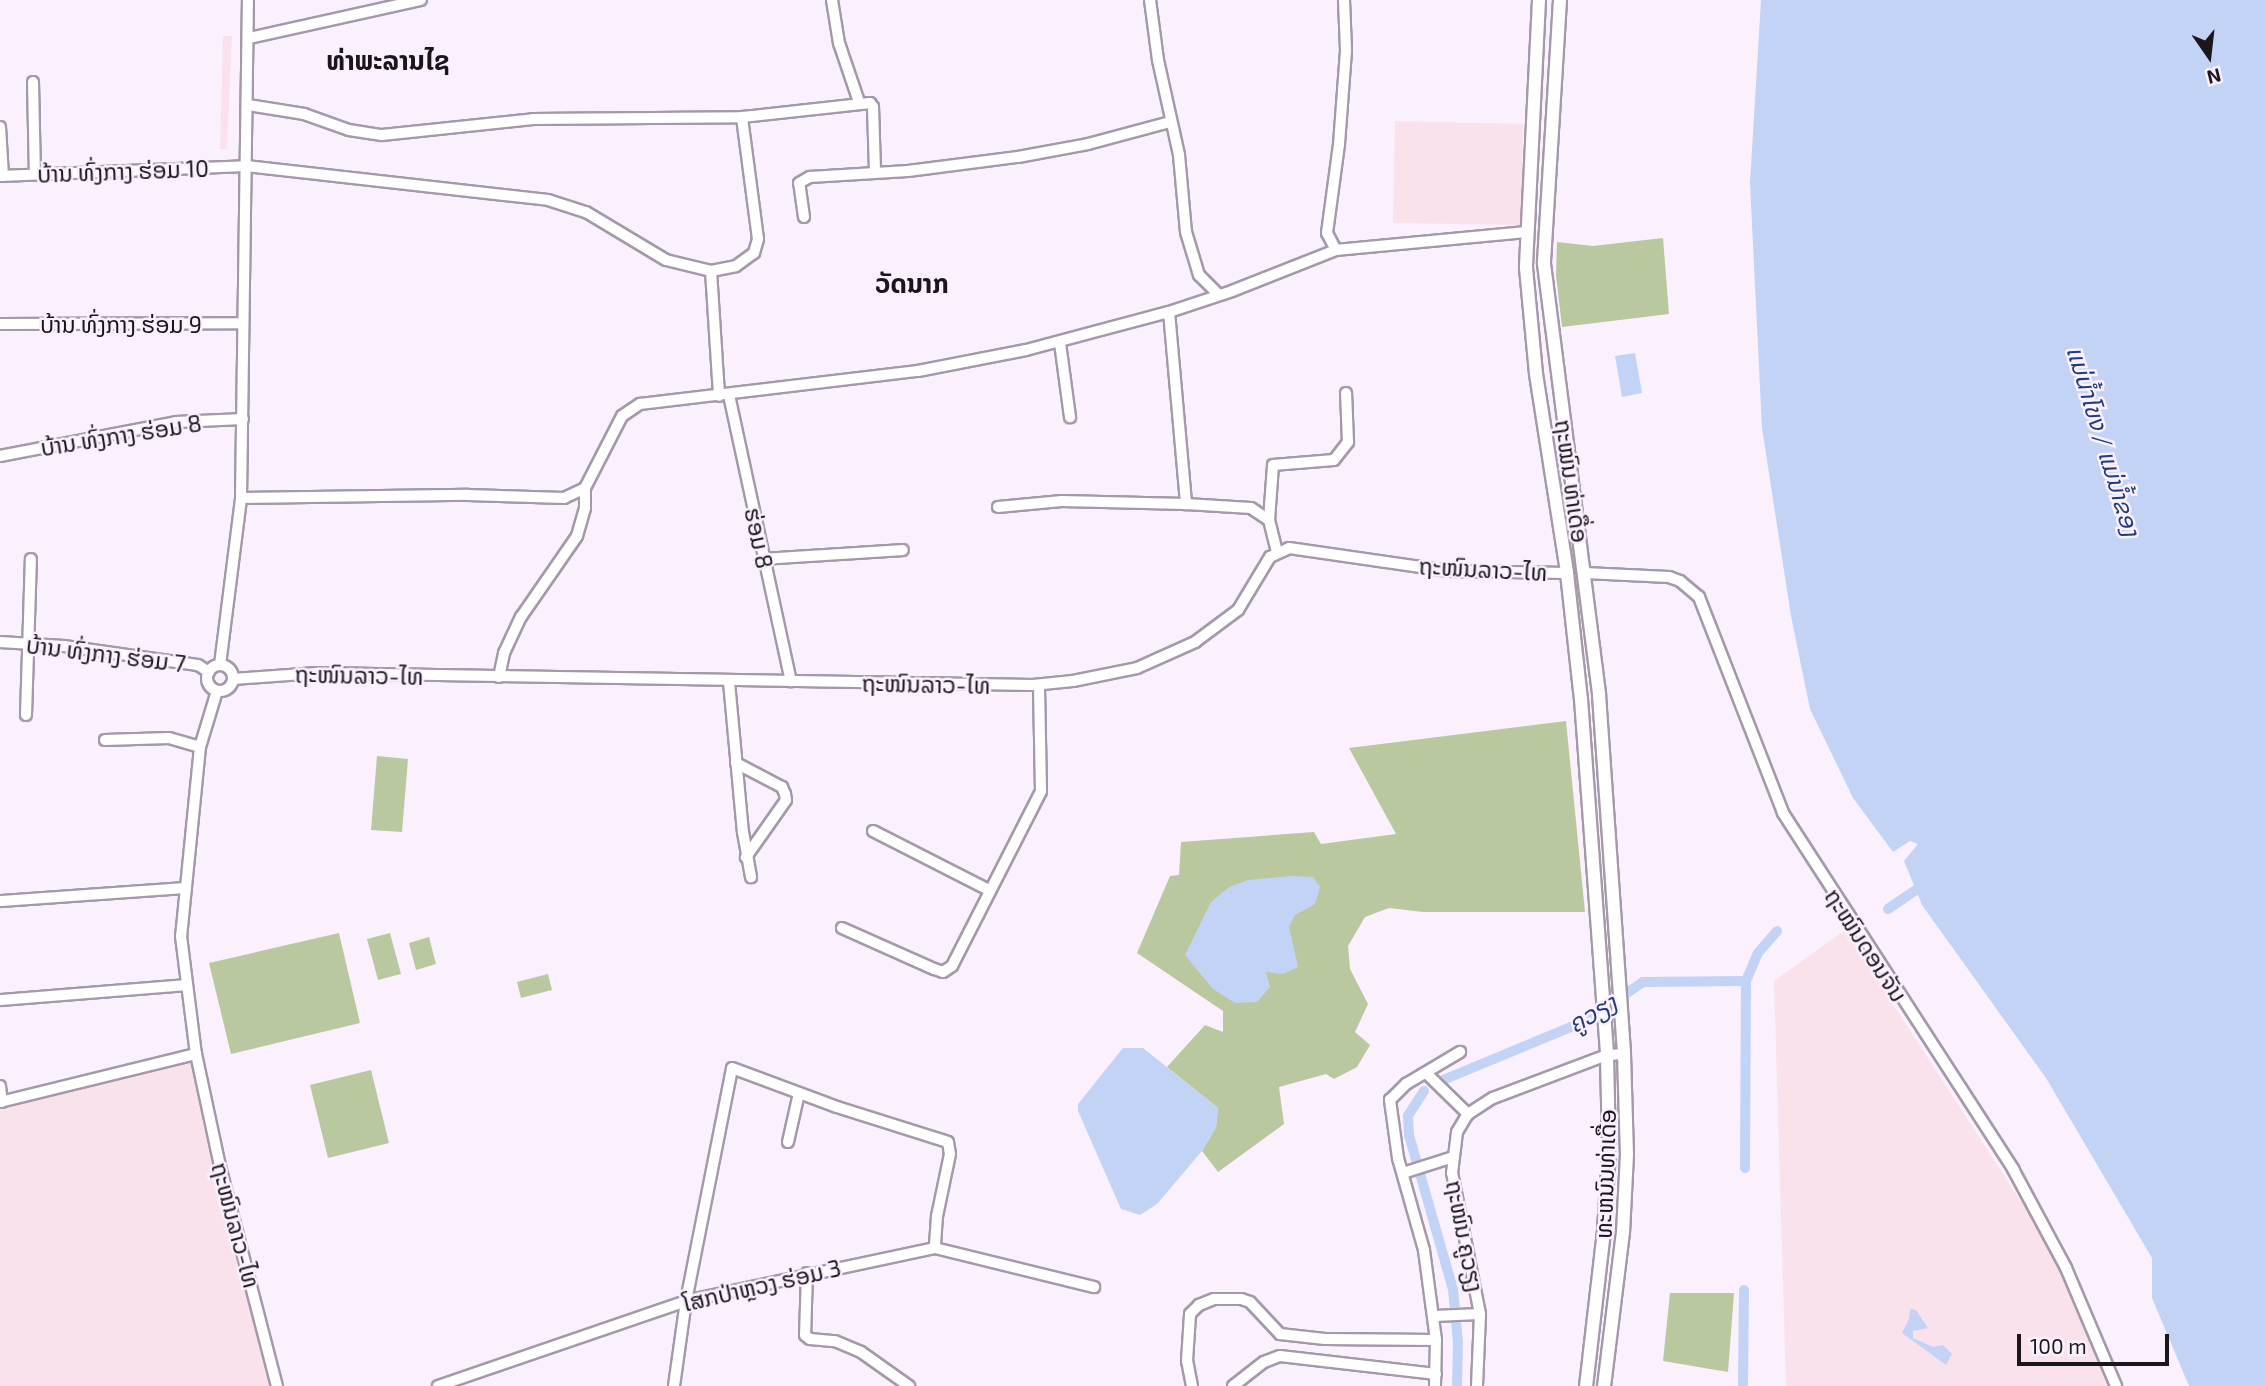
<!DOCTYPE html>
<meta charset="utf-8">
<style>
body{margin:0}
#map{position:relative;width:2265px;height:1386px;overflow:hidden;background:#faf0fe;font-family:"Exo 2","Noto Sans Lao","Noto Sans Thai",sans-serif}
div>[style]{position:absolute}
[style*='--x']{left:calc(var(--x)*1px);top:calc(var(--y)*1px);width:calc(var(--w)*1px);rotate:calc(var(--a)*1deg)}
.commercial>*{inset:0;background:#fae2ed}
.green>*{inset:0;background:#bac8a0}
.water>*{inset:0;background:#c2d3f5}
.canal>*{height:10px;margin:-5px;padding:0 5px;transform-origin:5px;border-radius:5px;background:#c2d3f5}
.roads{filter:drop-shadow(2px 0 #a499a9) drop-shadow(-2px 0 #a499a9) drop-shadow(0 2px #a499a9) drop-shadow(0 -2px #a499a9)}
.minor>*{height:10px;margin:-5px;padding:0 5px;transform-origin:5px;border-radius:5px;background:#fff}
.minor>.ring{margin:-5px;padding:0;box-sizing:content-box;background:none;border:10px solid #fff;border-radius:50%}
.major>*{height:12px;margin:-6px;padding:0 6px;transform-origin:6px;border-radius:6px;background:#fff}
span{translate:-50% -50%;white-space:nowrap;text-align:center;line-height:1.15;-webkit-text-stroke:5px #faf0fe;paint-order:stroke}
.street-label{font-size:23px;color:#1a161c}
.water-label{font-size:24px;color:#223d7e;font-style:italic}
.quarter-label{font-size:26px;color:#1a161c;font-weight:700}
.north{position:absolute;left:2174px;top:21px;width:70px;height:70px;-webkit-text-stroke:5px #faf0fe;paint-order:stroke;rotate:166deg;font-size:19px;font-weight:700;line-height:28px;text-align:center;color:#1a161c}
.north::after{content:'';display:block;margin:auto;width:24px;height:32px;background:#1a161c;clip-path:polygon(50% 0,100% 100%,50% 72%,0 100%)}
.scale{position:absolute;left:2017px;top:1334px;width:152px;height:32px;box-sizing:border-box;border:4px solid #1a161c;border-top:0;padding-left:9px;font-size:21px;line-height:24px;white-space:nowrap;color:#1a161c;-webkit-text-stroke:5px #faf0fe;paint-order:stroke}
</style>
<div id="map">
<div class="commercial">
<div style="clip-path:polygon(223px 36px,232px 36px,227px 149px,220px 149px)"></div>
<div style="clip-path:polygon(1395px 121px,1523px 124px,1521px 225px,1393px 223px)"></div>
<div style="clip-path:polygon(1845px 930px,2040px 1231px,2082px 1319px,2107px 1386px,1786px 1386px,1774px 981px)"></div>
<div style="clip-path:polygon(193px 1058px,274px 1386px,0 1386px,0 1106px)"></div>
</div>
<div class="green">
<div style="clip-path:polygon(1663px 238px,1669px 314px,1562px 327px,1556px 275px,1557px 242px,1593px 246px)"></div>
<div style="clip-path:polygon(1566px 721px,1585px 912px,1423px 912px,1389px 908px,1365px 917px,1348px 946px,1350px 969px,1368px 1004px,1355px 1032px,1370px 1045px,1357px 1067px,1334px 1079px,1326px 1074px,1279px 1087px,1284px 1124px,1218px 1172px,1202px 1151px,1216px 1127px,1218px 1108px,1167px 1067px,1205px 1025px,1223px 1032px,1223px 1011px,1137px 953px,1170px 876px,1179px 875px,1181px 842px,1314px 832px,1321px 844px,1396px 834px,1349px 748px)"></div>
<div style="clip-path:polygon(377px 756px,408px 759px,402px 832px,371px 830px)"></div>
<div style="clip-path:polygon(339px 933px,360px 1023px,231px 1054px,209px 963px)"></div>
<div style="clip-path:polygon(390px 933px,401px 974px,378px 980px,367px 939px)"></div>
<div style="clip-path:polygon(429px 937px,436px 964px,416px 970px,409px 943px)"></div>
<div style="clip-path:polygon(548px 974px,552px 990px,521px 998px,517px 982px)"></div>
<div style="clip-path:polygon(371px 1070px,389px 1143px,328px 1158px,310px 1085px)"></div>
<div style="clip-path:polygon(1670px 1293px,1734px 1293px,1728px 1372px,1663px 1361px)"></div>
</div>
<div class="water">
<div style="clip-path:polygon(1761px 0,2265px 0,2265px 1386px,2189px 1386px,2152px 1298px,2152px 1258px,2046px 1078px,1922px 905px,1904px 861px,1918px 844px,1910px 841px,1893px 852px,1853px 798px,1810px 709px,1791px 616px,1762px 428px,1750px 183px)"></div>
<div style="clip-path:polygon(1635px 353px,1642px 393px,1622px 397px,1615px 356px)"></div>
<div style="clip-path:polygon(1292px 876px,1313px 877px,1320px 887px,1315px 904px,1295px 915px,1289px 927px,1298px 967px,1283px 974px,1266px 972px,1270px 987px,1257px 1002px,1235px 1003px,1213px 989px,1185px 955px,1211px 902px,1229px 887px,1248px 880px)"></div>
<div style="clip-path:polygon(1123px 1048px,1143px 1048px,1218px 1108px,1216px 1127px,1202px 1151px,1157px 1204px,1140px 1215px,1121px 1209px,1078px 1111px,1078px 1104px)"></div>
<div style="clip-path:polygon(1910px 1309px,1916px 1310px,1928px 1328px,1913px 1331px,1913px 1338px,1933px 1347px,1943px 1345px,1952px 1354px,1946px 1365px,1902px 1333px,1909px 1319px)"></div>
</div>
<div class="canal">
<div style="--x:1888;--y:909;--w:46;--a:-34.4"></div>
<div style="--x:1443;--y:1080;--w:157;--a:-22.5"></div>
<div style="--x:1588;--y:1020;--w:67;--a:-34.6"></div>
<div style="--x:1643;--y:982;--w:103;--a:-0.6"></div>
<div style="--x:1424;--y:1091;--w:30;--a:123"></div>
<div style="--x:1408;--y:1116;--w:19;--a:87"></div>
<div style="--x:1409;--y:1135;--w:160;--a:74.1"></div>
<div style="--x:1453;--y:1289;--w:54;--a:84.7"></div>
<div style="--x:1458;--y:1343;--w:43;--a:91.3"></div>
<div style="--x:1745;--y:1168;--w:187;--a:-89.7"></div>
<div style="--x:1746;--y:981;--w:30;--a:-67"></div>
<div style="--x:1758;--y:953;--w:29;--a:-49"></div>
<div style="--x:1743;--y:1386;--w:96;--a:-89.4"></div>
</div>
<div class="roads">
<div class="minor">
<div style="--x:832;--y:0;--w:44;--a:80.8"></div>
<div style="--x:839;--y:43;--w:62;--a:71.3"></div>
<div style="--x:1150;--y:0;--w:61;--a:82.4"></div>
<div style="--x:1158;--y:60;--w:97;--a:77.5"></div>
<div style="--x:1179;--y:155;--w:77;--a:84.8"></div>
<div style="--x:1186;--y:232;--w:45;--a:73.2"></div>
<div style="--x:1199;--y:275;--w:28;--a:45"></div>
<div style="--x:249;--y:38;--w:176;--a:-12.5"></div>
<div style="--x:33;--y:82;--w:92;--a:88.8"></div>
<div style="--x:248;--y:105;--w:57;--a:9.1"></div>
<div style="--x:304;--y:114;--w:48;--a:19.6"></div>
<div style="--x:349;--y:130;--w:33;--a:9"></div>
<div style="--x:382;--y:135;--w:152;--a:-6"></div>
<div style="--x:533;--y:119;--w:209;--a:-0.5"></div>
<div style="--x:742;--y:117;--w:129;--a:-6.2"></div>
<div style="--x:870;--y:103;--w:5;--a:53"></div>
<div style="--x:873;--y:107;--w:64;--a:88.2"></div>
<div style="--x:0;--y:127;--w:49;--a:86.5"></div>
<div style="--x:0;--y:176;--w:246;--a:-2.3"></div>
<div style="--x:246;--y:166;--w:304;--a:6.4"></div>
<div style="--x:548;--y:200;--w:40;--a:18"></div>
<div style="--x:586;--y:212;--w:93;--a:31"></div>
<div style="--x:666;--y:260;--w:46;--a:13.7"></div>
<div style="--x:711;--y:271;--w:25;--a:-11"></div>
<div style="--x:736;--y:266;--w:22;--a:-36"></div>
<div style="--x:754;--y:253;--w:15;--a:-74"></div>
<div style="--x:758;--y:239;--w:123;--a:-97.5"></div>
<div style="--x:804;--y:217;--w:34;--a:-98"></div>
<div style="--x:799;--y:183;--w:13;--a:-29"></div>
<div style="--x:810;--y:177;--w:98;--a:-3.5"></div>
<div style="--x:908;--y:171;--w:111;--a:-7.3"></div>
<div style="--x:1018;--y:157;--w:71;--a:-10.5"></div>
<div style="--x:1088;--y:144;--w:85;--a:-15"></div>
<div style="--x:1336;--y:250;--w:19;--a:-118"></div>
<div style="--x:1327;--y:233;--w:90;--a:-82.3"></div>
<div style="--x:1339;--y:144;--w:94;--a:-85.7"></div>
<div style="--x:1346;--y:50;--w:50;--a:-92.3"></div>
<div style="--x:711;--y:271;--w:125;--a:86.3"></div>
<div style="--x:1169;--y:312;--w:193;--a:84.9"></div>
<div style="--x:0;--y:324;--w:242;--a:-0.2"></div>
<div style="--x:1060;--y:343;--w:75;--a:82.3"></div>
<div style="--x:729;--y:395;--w:293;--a:77.8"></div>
<div style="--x:0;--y:456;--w:179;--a:-10.9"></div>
<div style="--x:176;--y:422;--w:67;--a:-2.6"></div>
<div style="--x:241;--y:498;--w:227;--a:-0.8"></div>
<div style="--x:468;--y:495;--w:96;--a:1.8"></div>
<div style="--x:564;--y:498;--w:23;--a:-25"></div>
<div style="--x:585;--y:488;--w:81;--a:-62.8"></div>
<div style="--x:622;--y:416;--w:22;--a:-34"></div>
<div style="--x:640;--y:404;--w:280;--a:-6.8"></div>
<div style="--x:918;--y:371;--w:110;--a:-11"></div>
<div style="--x:1026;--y:350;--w:148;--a:-14.9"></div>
<div style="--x:1169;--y:312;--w:66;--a:-18.4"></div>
<div style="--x:1232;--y:291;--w:112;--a:-21.5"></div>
<div style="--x:1336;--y:250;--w:191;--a:-5.4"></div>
<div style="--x:998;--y:507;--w:64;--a:-5.4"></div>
<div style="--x:1062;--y:501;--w:124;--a:1.4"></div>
<div style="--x:1186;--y:504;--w:65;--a:3.5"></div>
<div style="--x:1251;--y:508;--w:22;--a:34"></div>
<div style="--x:1277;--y:552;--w:33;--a:-104"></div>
<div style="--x:1269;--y:520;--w:55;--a:-85.8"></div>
<div style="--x:1273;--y:465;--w:61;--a:-4.7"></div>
<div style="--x:1334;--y:460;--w:23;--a:-52"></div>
<div style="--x:1348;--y:442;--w:49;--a:-92.3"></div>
<div style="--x:763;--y:559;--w:140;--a:-3.7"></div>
<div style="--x:1585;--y:573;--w:84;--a:2.7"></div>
<div style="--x:1669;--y:577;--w:12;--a:20"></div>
<div style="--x:1680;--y:581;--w:25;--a:40"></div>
<div style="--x:1699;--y:597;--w:232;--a:68.7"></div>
<div style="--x:1783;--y:813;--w:424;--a:57.1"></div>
<div style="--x:2013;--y:1169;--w:112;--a:61.8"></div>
<div style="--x:2066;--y:1268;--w:128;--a:67"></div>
<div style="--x:0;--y:642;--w:64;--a:3.6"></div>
<div style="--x:64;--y:646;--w:135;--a:8.1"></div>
<div style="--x:198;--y:665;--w:13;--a:32"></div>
<div style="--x:220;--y:665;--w:168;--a:-82.8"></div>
<div style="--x:241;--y:498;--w:498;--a:-89.2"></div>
<div class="ring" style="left:207px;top:665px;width:16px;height:16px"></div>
<div style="--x:499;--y:677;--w:25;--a:-78"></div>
<div style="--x:504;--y:653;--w:40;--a:-65"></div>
<div style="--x:521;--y:617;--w:98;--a:-55.3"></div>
<div style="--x:577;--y:536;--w:29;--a:-74"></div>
<div style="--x:585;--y:508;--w:20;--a:-90"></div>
<div style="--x:233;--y:679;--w:84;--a:-4.1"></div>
<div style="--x:317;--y:673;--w:716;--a:0.96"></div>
<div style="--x:1033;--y:685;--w:40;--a:-5.7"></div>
<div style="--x:1073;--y:681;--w:65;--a:-11.5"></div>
<div style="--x:1137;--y:668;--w:64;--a:-24.1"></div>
<div style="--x:1195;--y:642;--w:54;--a:-36.7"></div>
<div style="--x:1238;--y:610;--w:62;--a:-58.9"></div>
<div style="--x:1270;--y:557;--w:21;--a:-25"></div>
<div style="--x:1289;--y:548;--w:161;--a:8.2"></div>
<div style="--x:1448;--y:571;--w:119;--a:1"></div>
<div style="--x:729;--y:682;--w:151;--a:84.7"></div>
<div style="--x:743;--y:832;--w:46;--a:79.9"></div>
<div style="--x:217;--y:691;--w:59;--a:106.9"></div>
<div style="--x:200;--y:747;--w:190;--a:95.7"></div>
<div style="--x:181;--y:936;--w:119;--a:82.8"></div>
<div style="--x:196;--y:1054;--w:115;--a:77.9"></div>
<div style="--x:220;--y:1166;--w:227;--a:75.5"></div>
<div style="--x:26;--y:715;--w:156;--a:-88.2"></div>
<div style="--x:105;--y:740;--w:64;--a:-1.8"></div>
<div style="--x:169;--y:738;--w:32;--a:16"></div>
<div style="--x:736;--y:763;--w:52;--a:27.6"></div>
<div style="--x:782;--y:787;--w:8;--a:67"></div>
<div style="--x:785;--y:794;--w:6;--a:81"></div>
<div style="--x:786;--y:800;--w:70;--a:125.1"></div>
<div style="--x:873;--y:831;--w:130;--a:27"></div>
<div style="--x:0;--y:901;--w:184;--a:-4"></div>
<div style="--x:842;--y:928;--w:101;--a:24"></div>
<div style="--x:934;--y:969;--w:9;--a:18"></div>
<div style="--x:943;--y:972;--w:11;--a:-34"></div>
<div style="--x:952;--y:966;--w:196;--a:-63"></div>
<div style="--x:1041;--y:791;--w:106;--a:-91.1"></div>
<div style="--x:0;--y:1000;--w:186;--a:-4.6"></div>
<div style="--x:1426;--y:1073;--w:59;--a:44.3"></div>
<div style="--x:0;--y:1086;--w:16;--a:83"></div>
<div style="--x:0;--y:1102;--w:202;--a:-13.8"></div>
<div style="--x:788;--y:1142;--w:50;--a:-77.3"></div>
<div style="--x:1403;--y:1173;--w:52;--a:-17.7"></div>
<div style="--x:807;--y:1273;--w:62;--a:91.8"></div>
<div style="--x:805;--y:1335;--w:6;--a:39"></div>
<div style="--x:810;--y:1339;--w:25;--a:5"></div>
<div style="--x:835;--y:1341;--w:28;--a:23"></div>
<div style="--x:861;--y:1352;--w:59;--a:35.3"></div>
<div style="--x:1434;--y:1316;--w:46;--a:-2.5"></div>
<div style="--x:438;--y:1386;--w:262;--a:-18.9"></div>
<div style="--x:686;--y:1301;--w:255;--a:-12"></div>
<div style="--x:935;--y:1248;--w:164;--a:13.8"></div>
<div style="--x:674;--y:1386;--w:86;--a:-82"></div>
<div style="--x:686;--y:1301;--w:237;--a:-78.8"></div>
<div style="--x:732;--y:1068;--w:112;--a:20.4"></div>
<div style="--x:837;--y:1107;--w:116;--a:17.5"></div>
<div style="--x:948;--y:1142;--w:12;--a:81"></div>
<div style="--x:950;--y:1154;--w:63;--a:101.8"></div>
<div style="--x:937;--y:1216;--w:32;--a:94"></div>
<div style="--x:1192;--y:1386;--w:25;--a:-101"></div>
<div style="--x:1187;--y:1361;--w:47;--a:-86.3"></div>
<div style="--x:1190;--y:1314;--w:13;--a:-45"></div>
<div style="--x:1199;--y:1305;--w:16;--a:-22"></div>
<div style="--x:1214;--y:1299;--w:27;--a:0"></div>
<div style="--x:1241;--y:1299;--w:9;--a:18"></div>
<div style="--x:1250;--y:1302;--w:44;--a:46.8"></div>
<div style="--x:1280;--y:1334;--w:45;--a:6.3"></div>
<div style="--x:1325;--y:1339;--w:111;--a:0.5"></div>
<div style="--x:1233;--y:1386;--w:39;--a:-38"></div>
<div style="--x:1264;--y:1362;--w:17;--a:-21"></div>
<div style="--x:1280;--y:1356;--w:157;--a:6.6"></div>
<div style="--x:1435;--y:1386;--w:46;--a:-88.8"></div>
<div style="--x:1436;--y:1340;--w:91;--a:-97.6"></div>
<div style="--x:1424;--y:1250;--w:96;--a:-105.8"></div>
<div style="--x:1398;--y:1158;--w:59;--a:-97.9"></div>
<div style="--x:1390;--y:1100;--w:23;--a:-45"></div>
<div style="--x:1406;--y:1084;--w:63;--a:-30.7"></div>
<div style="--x:1477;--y:1386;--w:72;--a:-87.6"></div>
<div style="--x:1480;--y:1314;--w:144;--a:-101.2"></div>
<div style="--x:1452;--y:1173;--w:41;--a:-83"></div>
<div style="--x:1457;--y:1132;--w:21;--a:-59"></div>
<div style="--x:1468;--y:1114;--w:30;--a:-33"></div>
<div style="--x:1493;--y:1098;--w:122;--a:-20.7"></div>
<div style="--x:1607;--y:1055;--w:17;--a:-3"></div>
</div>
<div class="major">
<div style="--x:1539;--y:0;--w:268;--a:92.8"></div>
<div style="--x:1526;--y:268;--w:106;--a:84.6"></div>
<div style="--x:1536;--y:374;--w:201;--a:81.1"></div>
<div style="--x:1567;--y:573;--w:127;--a:83.7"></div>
<div style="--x:1581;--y:699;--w:357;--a:85.8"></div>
<div style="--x:1607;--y:1055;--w:98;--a:88.8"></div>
<div style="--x:1609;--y:1153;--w:78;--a:93.7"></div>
<div style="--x:1604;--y:1231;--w:156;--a:96.6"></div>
<div style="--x:1560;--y:0;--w:264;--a:93.5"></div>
<div style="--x:1544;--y:264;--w:434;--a:82.7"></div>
<div style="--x:1599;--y:695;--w:360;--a:86"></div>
<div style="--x:1624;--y:1054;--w:100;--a:88.3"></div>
<div style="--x:1627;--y:1154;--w:78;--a:92.9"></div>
<div style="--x:1623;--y:1232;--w:155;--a:97"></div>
</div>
</div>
<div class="street-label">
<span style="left:123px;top:171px;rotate:-2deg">ບ້ານ ທົ່ງກາງ ຮ່ອມ 10</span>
<span style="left:121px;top:324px">ບ້ານ ທົ່ງກາງ ຮ່ອມ 9</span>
<span style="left:121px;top:435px;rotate:-9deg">ບ້ານ ທົ່ງກາງ ຮ່ອມ 8</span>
<span style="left:1572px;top:481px;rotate:82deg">ຖະໝົນ ທ່າເດື່ອ</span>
<span style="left:759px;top:538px;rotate:78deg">ຮ່ອມ 8</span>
<span style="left:1483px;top:569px;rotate:3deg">ຖະໜົນລາວ-ໄທ</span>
<span style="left:106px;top:654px;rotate:7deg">ບ້ານ ທົ່ງກາງ ຮ່ອມ 7</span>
<span style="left:359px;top:675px;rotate:1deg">ຖະໜົນລາວ-ໄທ</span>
<span style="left:926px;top:684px;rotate:1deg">ຖະໜົນລາວ-ໄທ</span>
<span style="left:1866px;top:945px;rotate:57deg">ຖະໝົນດອນຈັນ</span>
<span style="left:1605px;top:1174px;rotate:-88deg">ທະຫນົນທ່າເດື່ອ</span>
<span style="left:236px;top:1225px;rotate:75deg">ຖະໜົນລາວ-ໄທ</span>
<span style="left:1465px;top:1236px;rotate:79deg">ຖະໜົນ ຄູວຽງ</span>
<span style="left:762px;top:1285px;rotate:-13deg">ໂສກປ່າຫຼວງ ຮ່ອມ 3</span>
</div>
<div class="water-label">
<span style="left:2104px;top:441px;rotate:73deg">แม่น้ำโขง / ແມ່ນ້ຳຂອງ</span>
<span style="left:1592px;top:1013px;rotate:-30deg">ຄູວຽງ</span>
</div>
<div class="quarter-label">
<span style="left:388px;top:60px">ທ່າພະລານໄຊ</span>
<span style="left:912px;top:283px">ວັດນາກ</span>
</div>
<div class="north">N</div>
<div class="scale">100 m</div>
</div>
